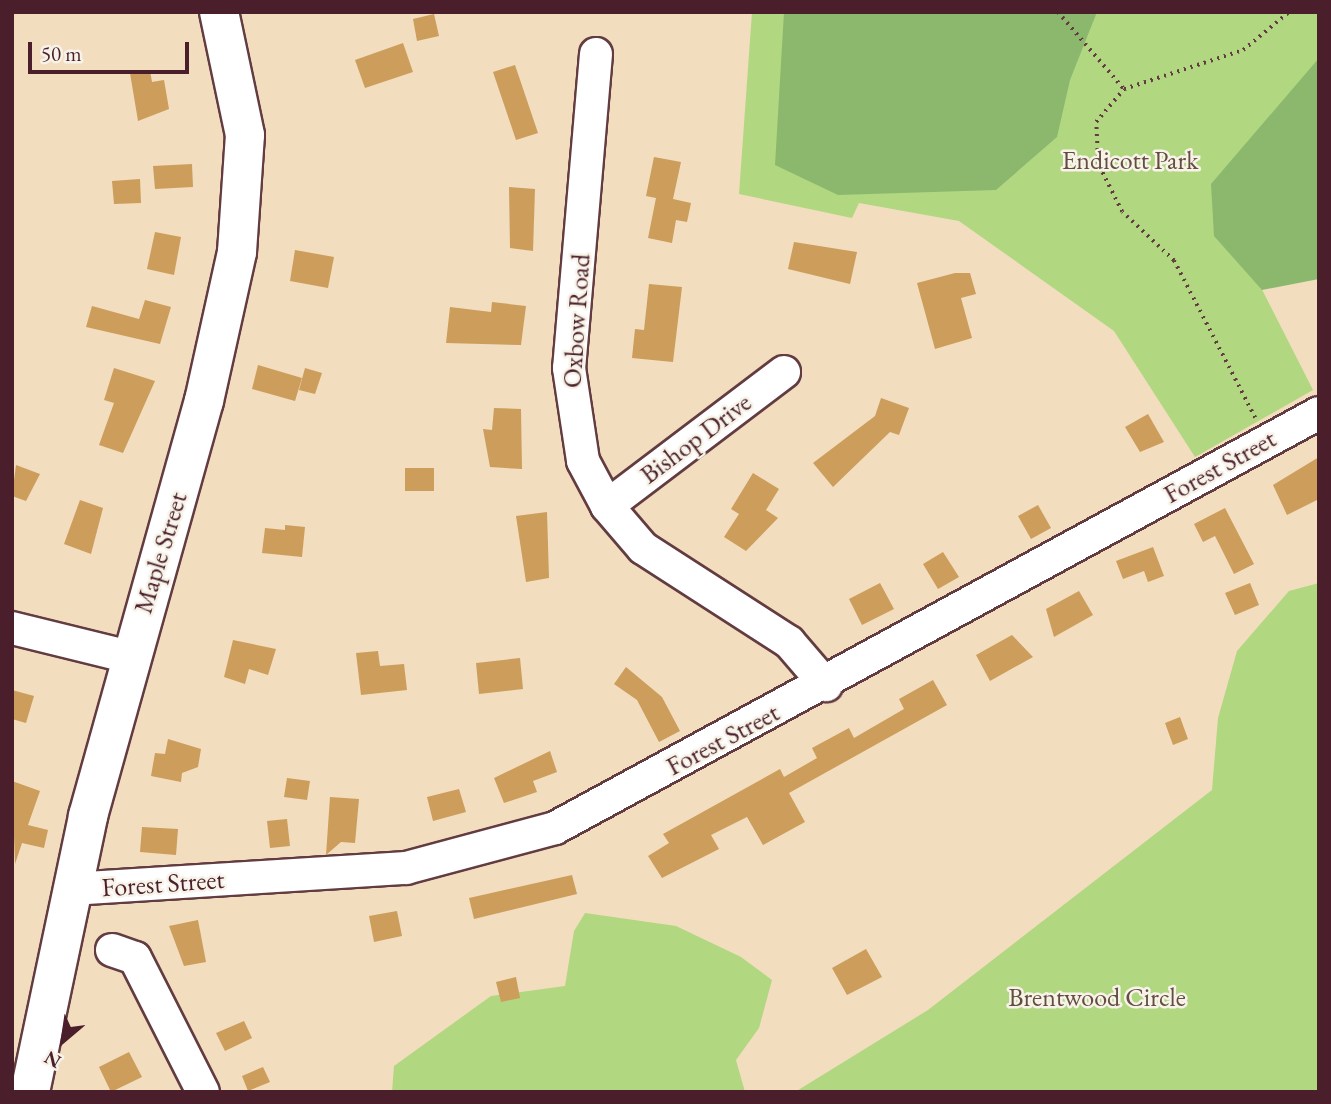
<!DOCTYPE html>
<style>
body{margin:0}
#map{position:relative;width:1331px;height:1104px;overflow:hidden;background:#f2ddbf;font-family:"EB Garamond",serif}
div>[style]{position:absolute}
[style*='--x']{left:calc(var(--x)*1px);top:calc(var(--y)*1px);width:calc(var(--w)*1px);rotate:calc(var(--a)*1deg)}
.green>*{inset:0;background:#b1d780}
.forest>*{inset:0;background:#8cb86e}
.building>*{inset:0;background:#cc9d5b}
.path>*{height:3.5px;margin-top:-1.75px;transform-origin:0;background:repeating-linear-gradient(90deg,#633c41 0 2px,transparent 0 7px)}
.roads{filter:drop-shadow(2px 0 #633c41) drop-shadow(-2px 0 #633c41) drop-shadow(0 2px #633c41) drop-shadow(0 -2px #633c41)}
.minor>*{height:32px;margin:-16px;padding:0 16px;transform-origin:16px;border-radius:16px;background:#fff}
.major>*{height:38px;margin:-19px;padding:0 19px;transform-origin:19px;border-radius:19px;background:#fff}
span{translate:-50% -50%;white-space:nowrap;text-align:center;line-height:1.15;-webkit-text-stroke:5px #f7f3e8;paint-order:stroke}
.park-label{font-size:26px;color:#644d40}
.street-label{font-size:26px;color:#4a1f2b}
.frame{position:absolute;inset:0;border:14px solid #4a1f2b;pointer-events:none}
.north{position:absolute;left:28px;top:1006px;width:70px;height:70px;-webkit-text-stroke:5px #f7f3e8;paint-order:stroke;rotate:209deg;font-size:19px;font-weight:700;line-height:28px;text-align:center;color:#4a1f2b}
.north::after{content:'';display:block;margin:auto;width:24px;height:32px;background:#4a1f2b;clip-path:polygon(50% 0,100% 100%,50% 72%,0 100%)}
.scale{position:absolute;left:28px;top:42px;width:161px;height:32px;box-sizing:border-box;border:4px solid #4a1f2b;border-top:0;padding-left:9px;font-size:21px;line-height:24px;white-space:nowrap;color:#4a1f2b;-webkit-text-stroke:5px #f7f3e8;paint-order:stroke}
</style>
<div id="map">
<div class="green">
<div style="clip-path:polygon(752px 12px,1319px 12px,1319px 218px,1247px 260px,1313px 390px,1195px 457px,1114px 331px,959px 221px,859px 203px,852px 218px,739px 194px)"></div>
<div style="clip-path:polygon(1319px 583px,1319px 1092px,795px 1092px,928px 1010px,1212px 790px,1218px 718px,1237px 651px,1289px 591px)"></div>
<div style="clip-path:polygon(585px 913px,676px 926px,741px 957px,772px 980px,759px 1028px,736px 1060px,745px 1092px,392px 1092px,394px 1066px,491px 996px,565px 986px,574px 931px)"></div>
</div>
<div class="forest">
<div style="clip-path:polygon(784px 12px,1097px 12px,1070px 80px,1057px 137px,996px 190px,838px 195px,775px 165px)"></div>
<div style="clip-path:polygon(1319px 58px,1319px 279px,1262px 290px,1214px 236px,1211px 184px)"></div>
</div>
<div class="building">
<div style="clip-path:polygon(434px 14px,439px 36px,417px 41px,413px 19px)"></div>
<div style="clip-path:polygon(403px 43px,413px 72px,365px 88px,355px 60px)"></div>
<div style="clip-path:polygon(515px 65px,538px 133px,516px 140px,493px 72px)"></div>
<div style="clip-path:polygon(150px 70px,152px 82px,164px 80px,169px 109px,138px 121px,130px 73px)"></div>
<div style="clip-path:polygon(654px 157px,681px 162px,673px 199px,691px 203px,687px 222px,676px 220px,672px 243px,648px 238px,656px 198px,646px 196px)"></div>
<div style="clip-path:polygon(192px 164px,193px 187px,155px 189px,153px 166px)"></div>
<div style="clip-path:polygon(140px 179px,141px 203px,114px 204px,112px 181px)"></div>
<div style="clip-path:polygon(509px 187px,535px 189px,533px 251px,510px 248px)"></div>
<div style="clip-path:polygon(155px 232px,181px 237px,174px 275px,147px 269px)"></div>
<div style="clip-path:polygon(794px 242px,857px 252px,850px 284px,788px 269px)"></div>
<div style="clip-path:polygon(295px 250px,334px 257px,328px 288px,290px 281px)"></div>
<div style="clip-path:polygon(955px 273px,970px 273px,976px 294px,961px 298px,972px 338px,935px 349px,917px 283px)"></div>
<div style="clip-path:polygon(649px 284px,682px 287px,673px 362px,632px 358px,635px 329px,644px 330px)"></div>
<div style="clip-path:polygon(145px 300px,171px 307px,160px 344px,86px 327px,92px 306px,139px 319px)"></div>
<div style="clip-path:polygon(492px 302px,526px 306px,521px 345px,446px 343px,450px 307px,491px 312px)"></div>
<div style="clip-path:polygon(258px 365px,302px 378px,295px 401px,252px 389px)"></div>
<div style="clip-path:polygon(114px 368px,155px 381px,123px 453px,99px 445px,114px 403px,104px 400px)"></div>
<div style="clip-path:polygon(305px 368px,322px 373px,315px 394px,299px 390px)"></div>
<div style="clip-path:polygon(881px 398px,909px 408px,899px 435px,890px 432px,833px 487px,813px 463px,875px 416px)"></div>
<div style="clip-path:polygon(494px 408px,521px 409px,522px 469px,490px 467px,483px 429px,492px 430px)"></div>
<div style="clip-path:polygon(1148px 414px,1164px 442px,1140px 452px,1125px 427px)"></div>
<div style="clip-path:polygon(1319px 457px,1319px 499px,1287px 515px,1273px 485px)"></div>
<div style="clip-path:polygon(16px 465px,40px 474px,26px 501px,12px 496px)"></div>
<div style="clip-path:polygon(405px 468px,434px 468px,434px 491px,405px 491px)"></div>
<div style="clip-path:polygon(753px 473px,779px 489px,766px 510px,778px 518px,746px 551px,724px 537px,739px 514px,731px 509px)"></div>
<div style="clip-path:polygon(80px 500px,103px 508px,91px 554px,64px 544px)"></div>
<div style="clip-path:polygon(1038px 505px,1051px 528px,1031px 539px,1018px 516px)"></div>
<div style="clip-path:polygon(1225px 508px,1254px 564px,1234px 574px,1215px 536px,1203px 542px,1194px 524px)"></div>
<div style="clip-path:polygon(547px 512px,549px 578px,526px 582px,516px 516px)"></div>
<div style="clip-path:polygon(285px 525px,305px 527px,302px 557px,262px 553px,265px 528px,285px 530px)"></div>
<div style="clip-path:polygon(1153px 547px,1164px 576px,1148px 582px,1144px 571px,1123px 579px,1116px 561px)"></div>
<div style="clip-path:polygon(943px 552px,959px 577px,938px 589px,923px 564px)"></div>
<div style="clip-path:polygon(880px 583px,894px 609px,862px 625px,849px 599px)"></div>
<div style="clip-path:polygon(1250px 583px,1259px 605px,1235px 615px,1225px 593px)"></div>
<div style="clip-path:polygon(1079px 591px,1093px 615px,1054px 637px,1046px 609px)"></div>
<div style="clip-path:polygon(1012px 635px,1033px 657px,990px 681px,976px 655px)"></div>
<div style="clip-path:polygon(233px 640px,276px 649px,268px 675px,249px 669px,245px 684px,224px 677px)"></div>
<div style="clip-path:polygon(378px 651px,380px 666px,404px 664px,407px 690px,361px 695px,356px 653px)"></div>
<div style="clip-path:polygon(520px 658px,523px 689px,479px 694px,476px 663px)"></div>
<div style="clip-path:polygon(626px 667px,662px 697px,680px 731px,659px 742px,637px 700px,614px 684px)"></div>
<div style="clip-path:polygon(933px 680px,947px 705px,789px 793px,805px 822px,763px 845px,747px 817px,711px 835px,719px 849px,662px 878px,648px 856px,669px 843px,663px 834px,780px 769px,784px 777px,817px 758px,812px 748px,849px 728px,854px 738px,904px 709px,899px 699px)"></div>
<div style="clip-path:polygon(12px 690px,34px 696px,26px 723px,12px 719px)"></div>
<div style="clip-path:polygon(1180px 717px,1188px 739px,1173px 745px,1165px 723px)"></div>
<div style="clip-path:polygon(168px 739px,201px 749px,198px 767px,182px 773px,181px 782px,151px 776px,155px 753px,165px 754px)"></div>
<div style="clip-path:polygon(550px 751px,557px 772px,533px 781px,537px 792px,504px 803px,494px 778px)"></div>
<div style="clip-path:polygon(287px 778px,310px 781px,307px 800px,284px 797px)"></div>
<div style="clip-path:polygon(12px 781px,40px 791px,28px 825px,48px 830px,44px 848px,22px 843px,15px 864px)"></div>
<div style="clip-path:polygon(459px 789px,466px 812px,433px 821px,427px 797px)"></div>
<div style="clip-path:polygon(330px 797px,359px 799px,355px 843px,341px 842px,326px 855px)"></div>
<div style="clip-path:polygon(287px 819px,290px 846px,270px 848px,267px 821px)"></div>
<div style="clip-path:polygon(142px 827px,178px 829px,176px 855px,140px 852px)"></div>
<div style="clip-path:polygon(572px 875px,577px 894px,474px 919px,469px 898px)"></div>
<div style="clip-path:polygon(397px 911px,402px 936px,374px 942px,369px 916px)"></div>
<div style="clip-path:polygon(198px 920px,206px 962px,184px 966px,169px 926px)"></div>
<div style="clip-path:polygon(866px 949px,882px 977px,847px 995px,832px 968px)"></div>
<div style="clip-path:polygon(516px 977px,520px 998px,501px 1002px,496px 982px)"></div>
<div style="clip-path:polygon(244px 1021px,252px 1038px,225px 1051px,216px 1033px)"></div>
<div style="clip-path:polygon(129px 1052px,142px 1077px,111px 1092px,99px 1067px)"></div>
<div style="clip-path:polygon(263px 1067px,270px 1082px,248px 1091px,242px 1076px)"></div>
</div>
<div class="path">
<div style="--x:1058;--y:12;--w:101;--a:49.4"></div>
<div style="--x:1255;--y:418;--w:177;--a:-117.3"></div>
<div style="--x:1174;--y:261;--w:71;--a:-136.7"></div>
<div style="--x:1122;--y:212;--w:54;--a:-116.6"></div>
<div style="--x:1098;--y:164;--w:42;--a:-92.7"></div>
<div style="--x:1096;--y:122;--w:43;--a:-49.7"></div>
<div style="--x:1124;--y:89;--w:125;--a:-18.1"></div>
<div style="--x:1243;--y:50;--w:60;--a:-39.6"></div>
</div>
<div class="roads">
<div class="minor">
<div style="--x:596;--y:54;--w:315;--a:94.9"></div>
<div style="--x:569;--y:368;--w:94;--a:81.4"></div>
<div style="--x:583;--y:461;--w:51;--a:61.9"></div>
<div style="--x:607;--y:506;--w:55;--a:49.4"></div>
<div style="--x:643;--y:548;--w:174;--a:32.8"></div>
<div style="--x:789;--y:642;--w:57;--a:49.3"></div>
<div style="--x:607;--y:506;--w:222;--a:-37.1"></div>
<div style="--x:12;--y:628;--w:122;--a:13.8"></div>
<div style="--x:71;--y:889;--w:336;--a:-3.6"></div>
<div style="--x:406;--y:868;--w:154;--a:-15"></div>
<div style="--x:555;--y:828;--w:869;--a:-28.51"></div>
<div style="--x:112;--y:950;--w:24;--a:19"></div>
<div style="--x:135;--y:958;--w:150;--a:63.1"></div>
</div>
<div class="major">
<div style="--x:30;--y:1092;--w:282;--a:-78.1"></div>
<div style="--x:88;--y:816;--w:431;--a:-74.4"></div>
<div style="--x:204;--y:401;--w:153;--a:-77.5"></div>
<div style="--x:237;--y:252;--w:117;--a:-86.1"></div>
<div style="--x:245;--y:135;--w:126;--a:-101.9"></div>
</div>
</div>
<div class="park-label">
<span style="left:1130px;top:161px">Endicott Park</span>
<span style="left:1097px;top:998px">Brentwood Circle</span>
</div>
<div class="street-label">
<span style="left:577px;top:321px;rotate:-86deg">Oxbow Road</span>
<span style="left:696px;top:439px;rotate:-37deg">Bishop Drive</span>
<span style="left:1220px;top:467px;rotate:-29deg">Forest Street</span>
<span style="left:161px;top:553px;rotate:-73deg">Maple Street</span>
<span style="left:723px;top:740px;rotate:-28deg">Forest Street</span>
<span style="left:163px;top:884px;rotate:-4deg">Forest Street</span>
</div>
<div class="frame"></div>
<div class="north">N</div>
<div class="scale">50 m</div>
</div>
